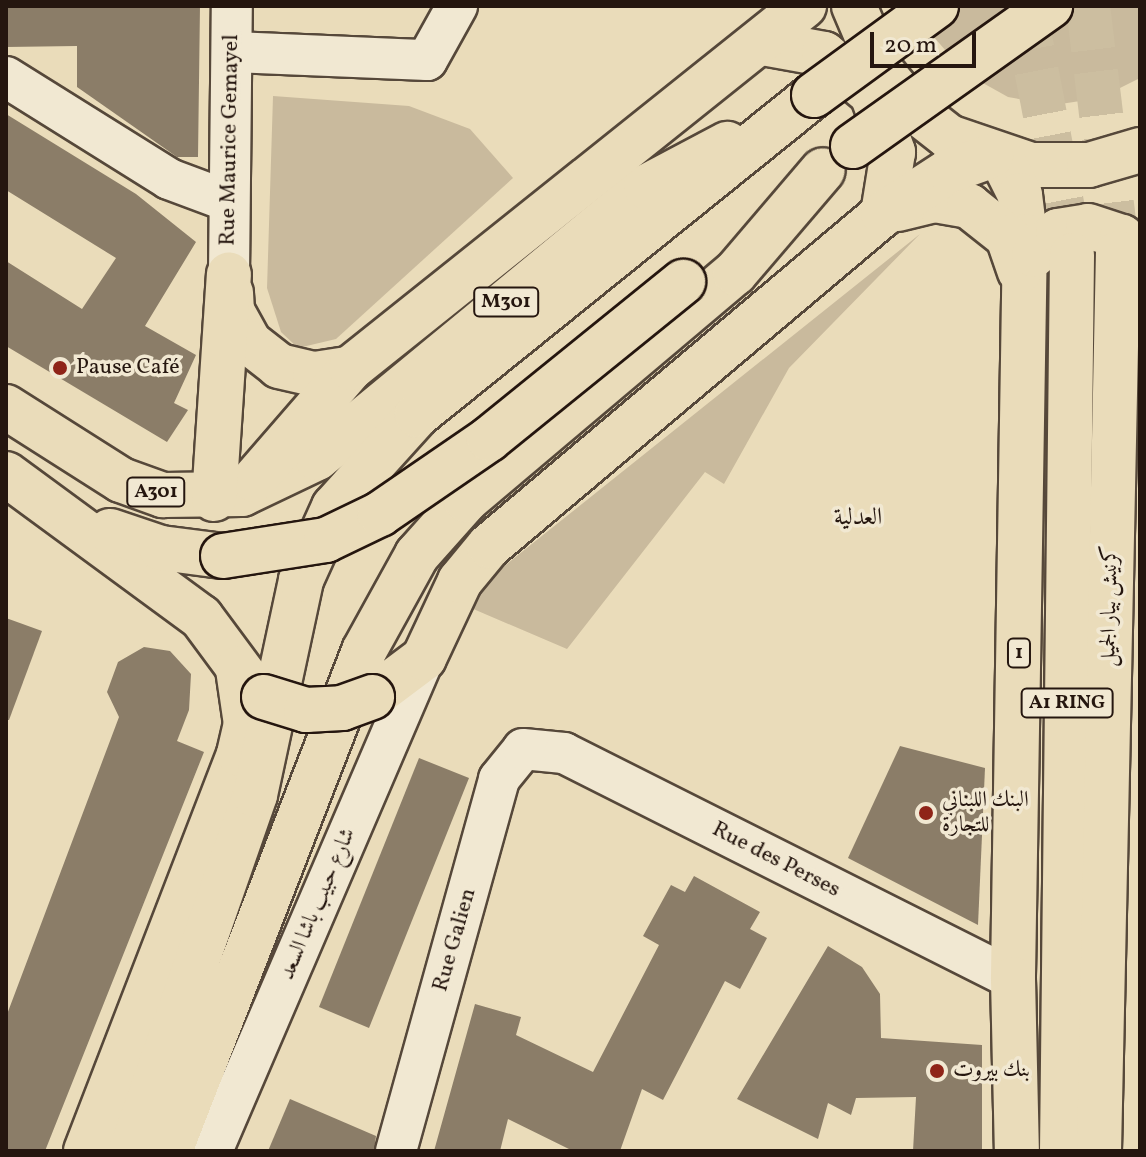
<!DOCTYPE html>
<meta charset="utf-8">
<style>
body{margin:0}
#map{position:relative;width:1146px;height:1157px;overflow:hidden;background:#eadcba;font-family:Vollkorn,Amiri,serif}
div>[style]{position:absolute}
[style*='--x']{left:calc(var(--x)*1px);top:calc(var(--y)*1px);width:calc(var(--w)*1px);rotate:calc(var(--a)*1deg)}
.green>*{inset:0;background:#c9ba9d}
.building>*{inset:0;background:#8b7d68}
.highway-tunnel>*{height:44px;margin-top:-22px;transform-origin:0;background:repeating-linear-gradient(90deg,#ccbea0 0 44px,transparent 0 66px)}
.roads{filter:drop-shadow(2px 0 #56483a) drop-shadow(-2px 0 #56483a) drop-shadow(0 2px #56483a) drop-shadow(0 -2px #56483a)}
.minor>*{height:40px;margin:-20px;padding:0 20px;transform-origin:20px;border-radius:20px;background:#f1e8d2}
.highway>*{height:44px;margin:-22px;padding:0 22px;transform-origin:22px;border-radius:22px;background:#eadcba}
.bridges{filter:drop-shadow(2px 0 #25160f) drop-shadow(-2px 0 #25160f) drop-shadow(0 2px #25160f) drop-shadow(0 -2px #25160f)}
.highway-bridge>*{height:44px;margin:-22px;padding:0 22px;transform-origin:22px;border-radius:22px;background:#eadcba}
.dots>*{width:22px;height:22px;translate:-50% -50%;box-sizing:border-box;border:4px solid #f1e8d2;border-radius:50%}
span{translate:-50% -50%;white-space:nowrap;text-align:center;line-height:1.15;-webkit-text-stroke:7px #f1e8d2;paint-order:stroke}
.shield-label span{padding:2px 6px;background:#f1e8d2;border:2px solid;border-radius:6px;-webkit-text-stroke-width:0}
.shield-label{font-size:20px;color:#25160f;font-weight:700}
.street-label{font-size:22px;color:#25160f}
.poi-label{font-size:22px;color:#25160f}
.left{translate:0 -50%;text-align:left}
.neighbourhood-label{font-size:24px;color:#25160f}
.frame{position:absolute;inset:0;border:8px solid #25160f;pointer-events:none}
.scale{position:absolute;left:870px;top:32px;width:106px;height:36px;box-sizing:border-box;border:4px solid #25160f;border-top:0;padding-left:10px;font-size:24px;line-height:28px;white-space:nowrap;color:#25160f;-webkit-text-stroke:6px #f1e8d2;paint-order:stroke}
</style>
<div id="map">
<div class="green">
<div style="clip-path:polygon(921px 6px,1140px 6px,1140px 78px,1100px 98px,1054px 105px,1008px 97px,965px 73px,933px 36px)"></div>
<div style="clip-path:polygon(273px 96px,409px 106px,470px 129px,513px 178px,336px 339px,298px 348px,281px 332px,267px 288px)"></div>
<div style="clip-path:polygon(920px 234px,789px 368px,724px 484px,705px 472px,567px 649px,471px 608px,488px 579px)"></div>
</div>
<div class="building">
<div style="clip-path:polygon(6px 6px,200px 6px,198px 157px,177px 157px,77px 87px,77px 46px,6px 47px)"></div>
<div style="clip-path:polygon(6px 114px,136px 194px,196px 242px,145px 326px,196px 355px,174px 403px,188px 410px,167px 442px,6px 346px,6px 261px,82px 309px,116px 258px,6px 190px)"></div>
<div style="clip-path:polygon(6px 618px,42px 631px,9px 720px,6px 720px)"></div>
<div style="clip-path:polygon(144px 647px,170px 651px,191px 674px,189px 710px,177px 741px,204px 752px,45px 1151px,6px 1151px,6px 1017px,119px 717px,107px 692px,118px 662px)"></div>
<div style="clip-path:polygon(900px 746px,985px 768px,978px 925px,848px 858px)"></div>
<div style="clip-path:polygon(419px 758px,469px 778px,369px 1028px,319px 1007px)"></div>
<div style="clip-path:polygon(694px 876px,760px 912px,750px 929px,767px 938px,740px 989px,725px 981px,663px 1100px,642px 1089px,620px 1151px,573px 1151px,508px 1119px,500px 1151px,434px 1151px,475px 1004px,521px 1017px,516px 1035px,593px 1072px,659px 945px,643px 936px,671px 885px,685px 892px)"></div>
<div style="clip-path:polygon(828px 946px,862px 967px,880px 994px,881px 1038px,982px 1045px,982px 1151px,913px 1151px,916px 1097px,856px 1098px,851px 1115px,828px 1103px,818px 1139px,737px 1099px)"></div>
<div style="clip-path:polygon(290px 1099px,376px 1136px,374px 1151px,268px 1151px)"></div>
</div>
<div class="highway-tunnel">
<div style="--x:1024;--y:6;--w:254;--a:79.1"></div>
<div style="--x:1088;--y:6;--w:249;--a:83.1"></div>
</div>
<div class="roads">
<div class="minor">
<div style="--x:233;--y:52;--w:194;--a:2.4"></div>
<div style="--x:427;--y:60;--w:62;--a:-60.9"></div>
<div style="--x:6;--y:77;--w:192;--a:32"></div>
<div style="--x:169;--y:179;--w:63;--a:20.4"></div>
<div style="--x:229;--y:274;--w:268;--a:-89.4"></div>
<div style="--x:212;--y:1151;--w:537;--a:-66.73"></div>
<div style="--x:396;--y:1151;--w:386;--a:-74.5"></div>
<div style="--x:499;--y:779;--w:38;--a:-51"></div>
<div style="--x:523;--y:749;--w:41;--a:5.6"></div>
<div style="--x:564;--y:753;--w:503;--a:26.72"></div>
</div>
<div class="highway">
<div style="--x:854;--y:6;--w:72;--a:67"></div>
<div style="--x:882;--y:72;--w:47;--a:50.2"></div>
<div style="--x:912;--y:108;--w:47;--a:38.1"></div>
<div style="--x:949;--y:137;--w:87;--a:18.9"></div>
<div style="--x:1031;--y:165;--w:58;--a:0"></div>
<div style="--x:1089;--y:165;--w:53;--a:-16.4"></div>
<div style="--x:763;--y:43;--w:62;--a:10.2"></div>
<div style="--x:824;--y:54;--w:62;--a:39.8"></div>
<div style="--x:872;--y:94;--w:62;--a:70.1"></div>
<div style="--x:893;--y:152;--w:63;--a:99.2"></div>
<div style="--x:1002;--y:159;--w:40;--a:63.4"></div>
<div style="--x:1020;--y:195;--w:41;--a:83"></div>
<div style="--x:1025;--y:236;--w:743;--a:90.93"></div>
<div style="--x:1013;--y:979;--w:172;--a:88.7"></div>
<div style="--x:898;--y:209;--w:38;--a:-14"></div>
<div style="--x:935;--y:200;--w:35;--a:10"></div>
<div style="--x:969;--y:206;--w:50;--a:38.5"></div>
<div style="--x:1008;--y:237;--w:36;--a:71"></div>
<div style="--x:1034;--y:255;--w:34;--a:-45"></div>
<div style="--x:1058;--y:231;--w:30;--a:-9"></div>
<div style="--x:1088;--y:226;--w:36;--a:18"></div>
<div style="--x:1122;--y:237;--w:28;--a:51"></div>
<div style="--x:231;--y:293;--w:18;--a:87"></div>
<div style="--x:232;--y:311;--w:37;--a:61"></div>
<div style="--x:250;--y:343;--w:37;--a:38"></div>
<div style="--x:279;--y:366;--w:37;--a:13"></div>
<div style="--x:315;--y:374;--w:36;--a:-9"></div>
<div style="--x:6;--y:407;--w:136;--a:32.4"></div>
<div style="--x:121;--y:480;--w:45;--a:19.7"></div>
<div style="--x:163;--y:495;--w:79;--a:-0.7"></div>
<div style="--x:242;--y:494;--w:83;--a:-25.6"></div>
<div style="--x:317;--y:458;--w:426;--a:-39.5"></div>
<div style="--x:646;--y:187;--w:92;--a:-28"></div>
<div style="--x:6;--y:474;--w:242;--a:36.3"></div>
<div style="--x:201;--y:617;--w:91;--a:53.5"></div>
<div style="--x:254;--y:480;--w:148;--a:-49.1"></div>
<div style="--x:351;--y:368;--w:580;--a:-38.63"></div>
<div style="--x:214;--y:499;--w:225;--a:-86.2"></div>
<div style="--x:110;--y:531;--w:54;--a:18.4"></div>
<div style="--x:161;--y:548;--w:63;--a:7.4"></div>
<div style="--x:372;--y:697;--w:65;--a:-36.9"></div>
<div style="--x:424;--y:658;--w:85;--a:-64.9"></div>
<div style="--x:460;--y:581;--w:45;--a:-50.4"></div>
<div style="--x:489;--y:546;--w:515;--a:-40.12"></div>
<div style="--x:883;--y:214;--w:79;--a:-33.1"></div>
<div style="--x:949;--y:171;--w:45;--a:-19.7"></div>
<div style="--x:86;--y:1151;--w:425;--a:-68.9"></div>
<div style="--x:239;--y:754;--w:31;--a:-77"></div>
<div style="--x:246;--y:724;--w:56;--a:-98.3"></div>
<div style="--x:131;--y:1151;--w:377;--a:-70.8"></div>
<div style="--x:255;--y:795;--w:220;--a:-77.9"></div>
<div style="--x:301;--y:580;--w:80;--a:-65.7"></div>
<div style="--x:334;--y:507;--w:124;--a:-47.9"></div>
<div style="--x:417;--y:415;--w:510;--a:-38.87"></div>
<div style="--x:170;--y:1151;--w:536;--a:-68.79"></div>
<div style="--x:364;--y:651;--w:110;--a:-61.1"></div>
<div style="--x:417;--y:555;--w:74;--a:-48.3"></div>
<div style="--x:466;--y:500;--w:352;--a:-40.2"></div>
<div style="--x:735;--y:273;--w:135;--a:-49.5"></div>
<div style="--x:1062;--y:1151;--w:896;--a:-89.36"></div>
<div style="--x:1099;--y:1151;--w:898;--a:-88.79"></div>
</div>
</div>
<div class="bridges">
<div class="highway-bridge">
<div style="--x:814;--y:95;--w:151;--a:-36.1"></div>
<div style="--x:853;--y:146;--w:242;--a:-35.4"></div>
<div style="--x:223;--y:556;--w:104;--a:-8.8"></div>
<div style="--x:326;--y:540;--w:60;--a:-25.7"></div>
<div style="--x:380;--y:514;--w:132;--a:-34.5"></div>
<div style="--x:489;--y:439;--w:250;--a:-39"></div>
<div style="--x:264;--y:697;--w:44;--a:17.2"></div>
<div style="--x:306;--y:710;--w:36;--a:-3"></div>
<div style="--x:342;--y:708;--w:32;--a:-20"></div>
</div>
</div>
<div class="dots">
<div style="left:60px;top:368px;background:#8f2418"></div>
<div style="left:926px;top:813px;background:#8f2418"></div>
<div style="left:937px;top:1071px;background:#8f2418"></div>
</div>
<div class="shield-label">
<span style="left:506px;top:302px">M301</span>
<span style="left:156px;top:492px">A301</span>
<span style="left:1019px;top:653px">1</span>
<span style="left:1067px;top:703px">A1 RING</span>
</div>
<div class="street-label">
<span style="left:230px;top:140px;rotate:-89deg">Rue Maurice Gemayel</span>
<span style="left:1110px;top:606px;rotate:-89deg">كرنيش بيار الجميل</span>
<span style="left:776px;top:860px;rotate:27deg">Rue des Perses</span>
<span style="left:318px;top:904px;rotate:-67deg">شارع حبيب باشا السعد</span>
<span style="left:455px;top:940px;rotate:-74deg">Rue Galien</span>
</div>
<div class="poi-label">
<span class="left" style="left:76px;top:368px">Pause Café</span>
<span class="left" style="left:942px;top:813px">البنك اللبناني<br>للتجارة</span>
<span class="left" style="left:953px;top:1071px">بنك بيروت</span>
</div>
<div class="neighbourhood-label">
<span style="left:858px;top:519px">العدلية</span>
</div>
<div class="frame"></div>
<div class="scale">20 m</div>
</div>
